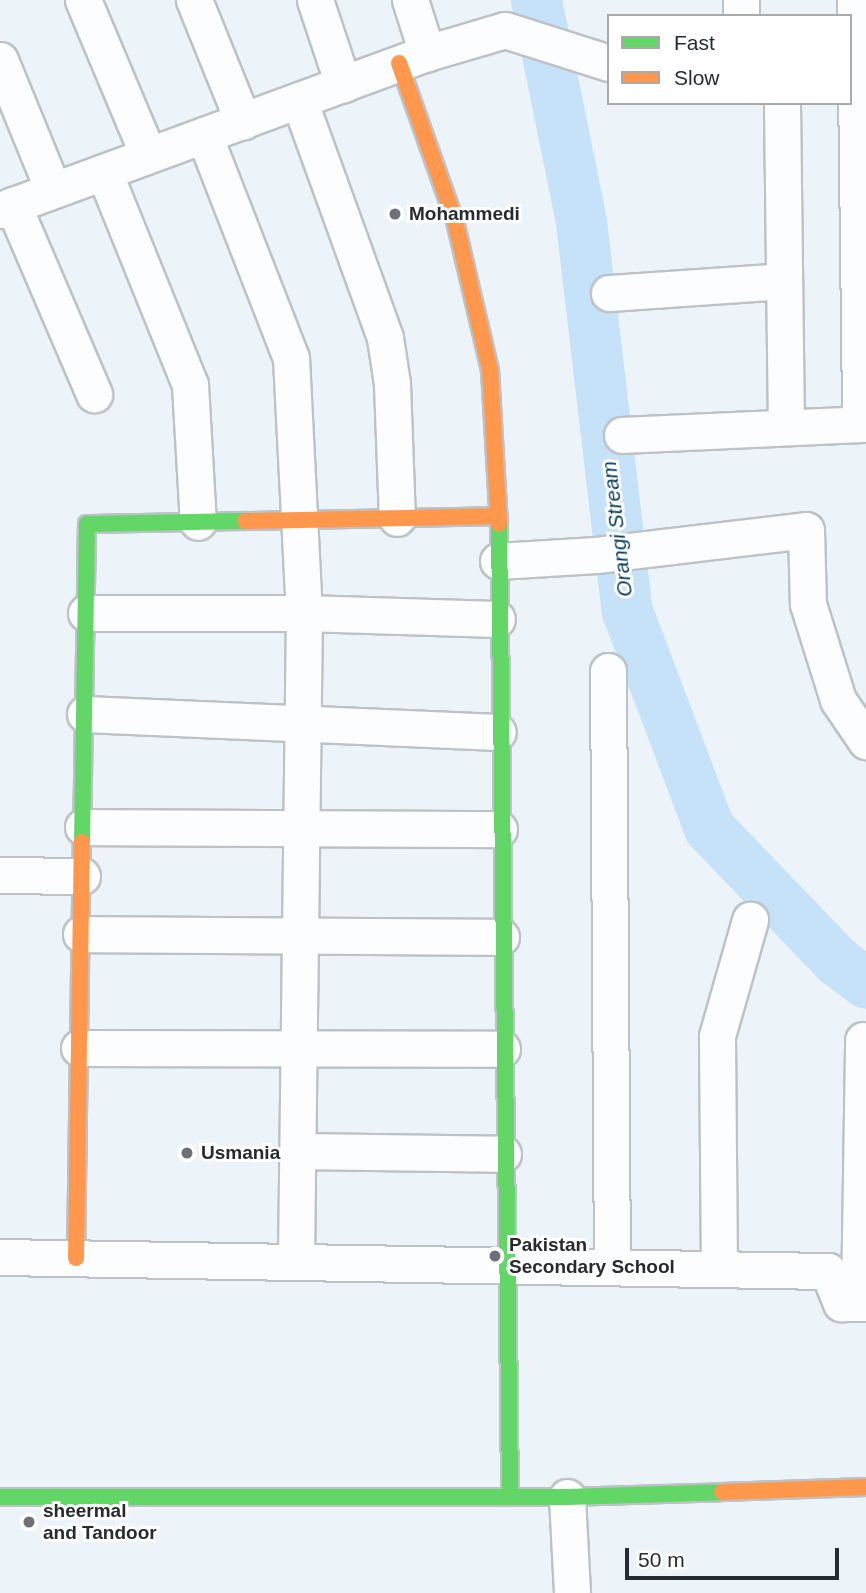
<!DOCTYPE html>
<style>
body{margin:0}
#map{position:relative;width:866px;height:1593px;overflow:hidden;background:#ecf3f9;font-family:Arial,sans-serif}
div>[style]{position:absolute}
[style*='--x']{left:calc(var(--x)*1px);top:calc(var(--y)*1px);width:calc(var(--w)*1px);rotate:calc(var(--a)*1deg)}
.river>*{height:51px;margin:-25.5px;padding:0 25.5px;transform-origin:25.5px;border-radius:25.5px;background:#c5e2f8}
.roads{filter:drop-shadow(2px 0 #bdc2c6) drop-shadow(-2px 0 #bdc2c6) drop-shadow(0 2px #bdc2c6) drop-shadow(0 -2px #bdc2c6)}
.street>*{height:35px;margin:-17.5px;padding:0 17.5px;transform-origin:17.5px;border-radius:17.5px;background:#fcfdfe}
.fast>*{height:16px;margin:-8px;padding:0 8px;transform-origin:8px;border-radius:8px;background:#63d668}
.slow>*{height:16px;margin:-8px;padding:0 8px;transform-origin:8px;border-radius:8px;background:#ff974d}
.dots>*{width:19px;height:19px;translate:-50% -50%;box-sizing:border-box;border:4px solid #fff;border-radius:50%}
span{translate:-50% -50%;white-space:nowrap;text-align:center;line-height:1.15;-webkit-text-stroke:6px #fff;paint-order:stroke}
.poi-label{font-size:19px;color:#262b2f;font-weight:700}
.left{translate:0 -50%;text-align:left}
.water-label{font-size:21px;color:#053a5a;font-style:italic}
.legend{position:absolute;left:607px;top:14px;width:245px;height:91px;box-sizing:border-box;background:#fff;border:2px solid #a8aaac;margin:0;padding:9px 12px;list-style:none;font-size:21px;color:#262b2f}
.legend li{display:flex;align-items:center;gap:14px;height:35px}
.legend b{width:35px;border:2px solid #a8aaac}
.scale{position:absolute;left:625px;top:1548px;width:214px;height:32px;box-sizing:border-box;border:4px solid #262b2f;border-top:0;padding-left:9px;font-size:21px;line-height:24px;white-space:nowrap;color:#262b2f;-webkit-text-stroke:5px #fff;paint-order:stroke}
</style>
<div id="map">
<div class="river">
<div style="--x:536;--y:0;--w:227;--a:78.5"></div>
<div style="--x:581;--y:222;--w:392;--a:83.3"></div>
<div style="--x:627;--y:611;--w:232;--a:69.3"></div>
<div style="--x:709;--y:828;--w:185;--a:46.1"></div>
<div style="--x:837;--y:961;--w:36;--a:37"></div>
</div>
<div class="roads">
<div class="street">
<div style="--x:83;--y:0;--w:168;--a:67.2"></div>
<div style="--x:194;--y:0;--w:131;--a:68"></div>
<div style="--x:315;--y:0;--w:89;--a:71.6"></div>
<div style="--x:410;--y:0;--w:56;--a:72.2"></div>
<div style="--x:741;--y:0;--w:16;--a:90"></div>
<div style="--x:855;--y:0;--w:424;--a:89.3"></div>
<div style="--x:0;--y:60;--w:140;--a:67.8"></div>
<div style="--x:299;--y:100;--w:253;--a:70.1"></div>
<div style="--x:385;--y:338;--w:47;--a:81.3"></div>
<div style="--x:392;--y:384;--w:134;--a:87.9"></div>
<div style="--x:782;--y:103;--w:324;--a:89.3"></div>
<div style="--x:204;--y:135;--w:239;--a:68.7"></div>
<div style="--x:291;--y:358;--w:255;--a:87.1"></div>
<div style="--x:304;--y:613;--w:649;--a:90.71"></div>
<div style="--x:104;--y:172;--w:230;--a:68"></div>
<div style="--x:190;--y:385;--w:137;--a:86.7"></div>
<div style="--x:13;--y:205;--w:206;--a:66.8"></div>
<div style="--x:0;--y:210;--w:455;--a:-20.2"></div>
<div style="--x:427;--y:53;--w:81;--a:-16.4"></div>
<div style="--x:505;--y:30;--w:109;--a:17.6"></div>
<div style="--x:609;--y:293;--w:175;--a:-3.9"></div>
<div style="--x:622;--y:435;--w:244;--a:-2.6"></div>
<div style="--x:498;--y:561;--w:98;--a:-3.5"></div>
<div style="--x:596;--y:555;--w:211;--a:-6.8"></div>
<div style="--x:806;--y:530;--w:74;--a:88.5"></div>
<div style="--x:808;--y:604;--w:101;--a:72.6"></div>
<div style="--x:838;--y:700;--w:50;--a:55.7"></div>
<div style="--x:86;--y:613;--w:218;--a:0"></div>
<div style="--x:304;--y:613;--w:193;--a:1.8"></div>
<div style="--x:608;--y:671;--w:596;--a:89.62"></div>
<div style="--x:85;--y:714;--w:413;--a:2.5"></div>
<div style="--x:83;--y:827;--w:416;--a:0.3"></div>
<div style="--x:0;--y:875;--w:82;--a:0.7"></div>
<div style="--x:81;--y:934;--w:420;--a:0.4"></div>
<div style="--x:79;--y:1048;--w:423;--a:0.1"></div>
<div style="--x:297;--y:1151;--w:206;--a:0.8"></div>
<div style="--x:0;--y:1257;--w:828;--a:0.97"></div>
<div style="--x:828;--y:1271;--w:35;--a:68"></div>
<div style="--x:841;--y:1303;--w:25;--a:0"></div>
<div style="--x:719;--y:1269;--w:233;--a:-90.5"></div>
<div style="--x:717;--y:1036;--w:121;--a:-74.1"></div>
<div style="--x:859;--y:1303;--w:263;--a:-89.1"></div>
<div style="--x:567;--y:1497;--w:96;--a:87"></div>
</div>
<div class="fast">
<div style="--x:499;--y:524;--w:973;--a:89.35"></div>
<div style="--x:82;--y:842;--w:318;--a:-89.1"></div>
<div style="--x:87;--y:524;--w:158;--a:-1.1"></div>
<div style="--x:0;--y:1497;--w:567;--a:0"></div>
<div style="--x:567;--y:1497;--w:155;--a:-1.8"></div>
</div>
<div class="slow">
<div style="--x:399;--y:63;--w:168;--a:70.5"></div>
<div style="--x:455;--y:221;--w:153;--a:76.8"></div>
<div style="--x:490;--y:370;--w:154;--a:86.7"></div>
<div style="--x:245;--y:521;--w:254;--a:-1.1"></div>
<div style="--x:76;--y:1258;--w:416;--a:-89.2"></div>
<div style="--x:722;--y:1492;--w:144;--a:-2"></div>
</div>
</div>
<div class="dots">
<div style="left:395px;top:214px;background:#6b7176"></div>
<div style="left:187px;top:1153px;background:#6b7176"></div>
<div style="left:495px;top:1256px;background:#6b7176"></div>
<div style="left:29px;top:1522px;background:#6b7176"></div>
</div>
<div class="poi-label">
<span class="left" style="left:409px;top:214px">Mohammedi</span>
<span class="left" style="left:201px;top:1153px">Usmania</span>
<span class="left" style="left:509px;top:1256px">Pakistan<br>Secondary School</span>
<span class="left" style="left:43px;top:1522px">sheermal<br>and Tandoor</span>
</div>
<div class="water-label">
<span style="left:617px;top:529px;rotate:-97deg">Orangi Stream</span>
</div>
<ul class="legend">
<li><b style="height:9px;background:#63d668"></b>Fast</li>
<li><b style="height:9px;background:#ff974d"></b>Slow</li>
</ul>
<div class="scale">50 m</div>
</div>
